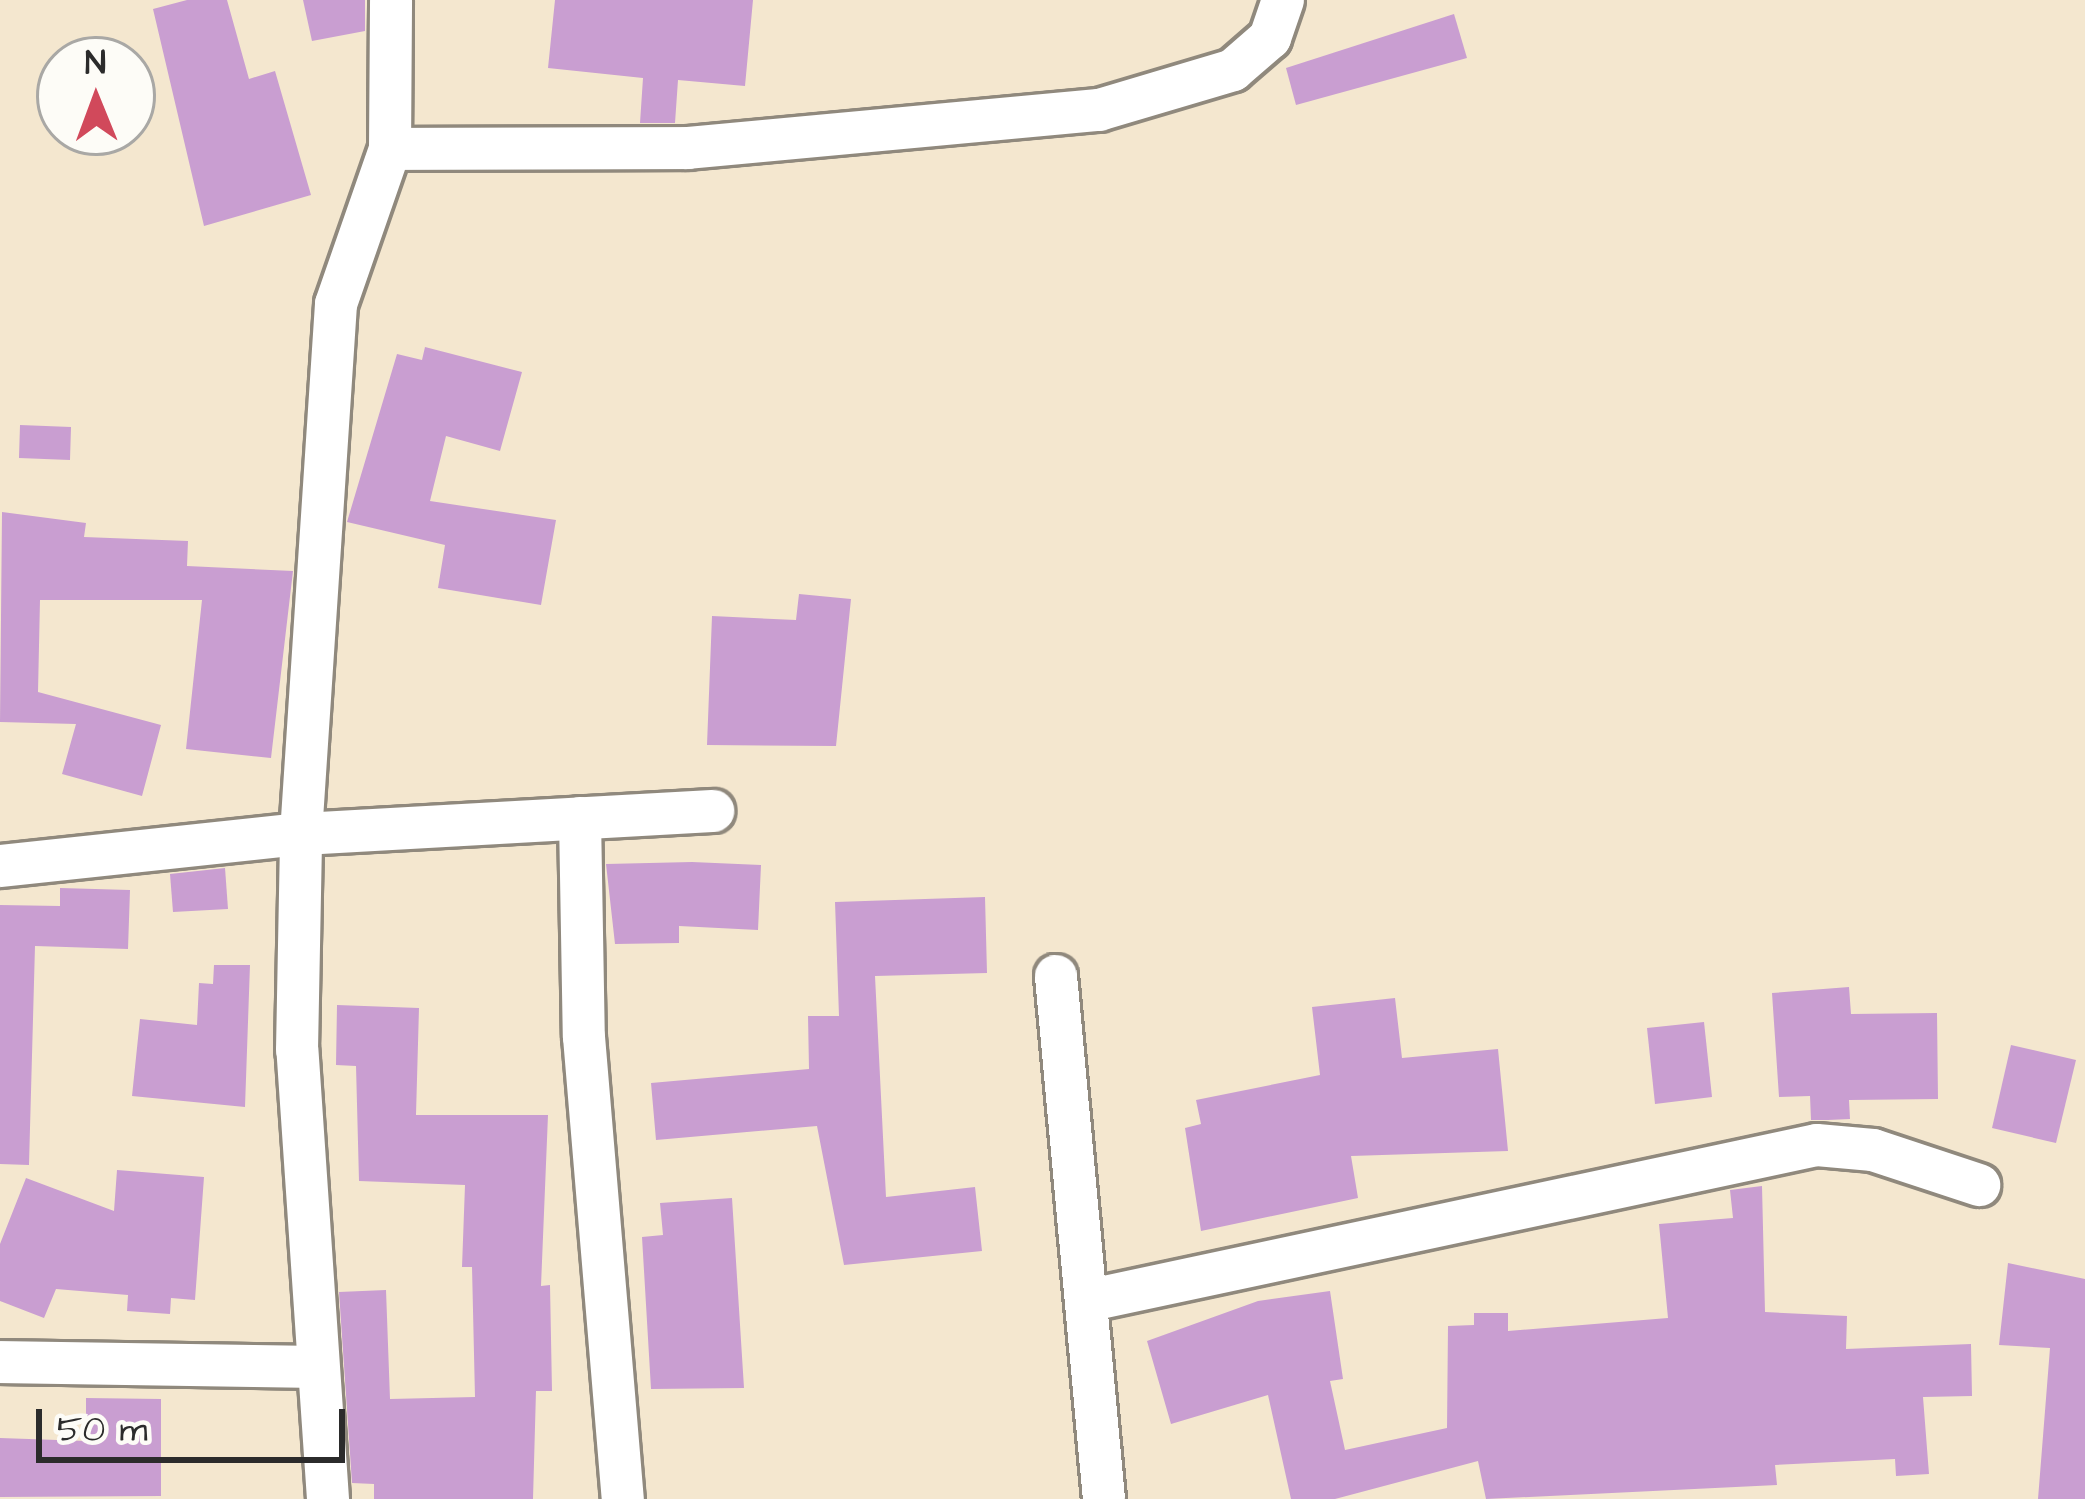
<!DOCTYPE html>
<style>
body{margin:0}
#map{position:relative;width:2085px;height:1499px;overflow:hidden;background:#f4e7cf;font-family:"Architects Daughter",sans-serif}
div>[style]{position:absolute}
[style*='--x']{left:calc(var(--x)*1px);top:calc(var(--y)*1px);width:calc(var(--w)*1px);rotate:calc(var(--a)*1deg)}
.building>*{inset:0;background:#c99ed1}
.roads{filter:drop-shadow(3px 0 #90897d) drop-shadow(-3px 0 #90897d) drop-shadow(0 3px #90897d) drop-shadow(0 -3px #90897d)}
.street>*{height:42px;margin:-21px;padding:0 21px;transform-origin:21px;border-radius:21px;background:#fff}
span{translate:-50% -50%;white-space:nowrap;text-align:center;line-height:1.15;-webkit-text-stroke:9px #fdfcf7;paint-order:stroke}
.north{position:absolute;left:36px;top:36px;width:120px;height:120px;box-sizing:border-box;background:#fdfcf7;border:3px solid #a9a8a5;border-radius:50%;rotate:359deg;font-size:33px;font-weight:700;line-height:48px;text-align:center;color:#2b2b2b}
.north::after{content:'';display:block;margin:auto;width:42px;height:54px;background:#d1495b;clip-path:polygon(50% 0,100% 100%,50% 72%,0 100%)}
.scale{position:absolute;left:36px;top:1409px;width:309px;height:54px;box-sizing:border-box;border:6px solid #2b2b2b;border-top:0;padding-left:15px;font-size:36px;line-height:42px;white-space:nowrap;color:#2b2b2b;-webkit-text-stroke:9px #fdfcf7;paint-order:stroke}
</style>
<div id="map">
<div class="building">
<div style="clip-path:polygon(187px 0,227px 0,249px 79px,275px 71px,311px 195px,204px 226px,153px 9px)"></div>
<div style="clip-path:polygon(303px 0,365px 0,365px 31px,312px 41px)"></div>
<div style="clip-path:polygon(555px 0,753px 0,745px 86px,678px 80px,675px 123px,640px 123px,643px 78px,548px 68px)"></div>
<div style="clip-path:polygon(1454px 14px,1467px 58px,1296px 105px,1286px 68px)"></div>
<div style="clip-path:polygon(425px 347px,522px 372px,500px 451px,446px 436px,430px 501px,556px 520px,541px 605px,438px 588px,445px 545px,347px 522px,397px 354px,422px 360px)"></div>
<div style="clip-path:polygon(20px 425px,71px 427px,70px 460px,19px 458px)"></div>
<div style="clip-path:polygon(2px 512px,86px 523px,84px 537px,188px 541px,187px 566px,293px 571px,271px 758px,186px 749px,202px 600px,40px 600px,38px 692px,161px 725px,142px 796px,62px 774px,76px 724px,0 722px)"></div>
<div style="clip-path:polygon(799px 594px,851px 599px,836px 746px,707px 745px,712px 616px,796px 620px)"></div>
<div style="clip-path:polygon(692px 862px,761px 865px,758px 930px,679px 926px,679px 943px,615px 944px,606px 864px)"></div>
<div style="clip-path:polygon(225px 868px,228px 909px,173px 912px,170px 874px)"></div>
<div style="clip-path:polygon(60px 888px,130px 890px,128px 949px,35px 946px,29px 1165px,0 1164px,0 905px,60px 906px)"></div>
<div style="clip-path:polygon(985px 897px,987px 973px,875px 976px,886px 1197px,975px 1187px,982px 1251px,844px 1265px,817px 1126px,656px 1140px,651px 1083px,809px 1069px,808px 1016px,839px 1016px,835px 902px)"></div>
<div style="clip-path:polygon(214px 965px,250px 965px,245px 1107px,132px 1096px,140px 1019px,197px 1025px,199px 983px,213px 984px)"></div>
<div style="clip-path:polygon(1849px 987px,1851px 1014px,1937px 1013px,1938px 1099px,1849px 1100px,1850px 1119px,1828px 1120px,1811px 1120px,1810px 1096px,1779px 1097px,1772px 993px)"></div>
<div style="clip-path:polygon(1395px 998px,1402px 1058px,1498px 1049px,1508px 1151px,1351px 1156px,1358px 1198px,1201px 1231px,1185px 1128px,1201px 1124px,1196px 1100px,1320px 1075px,1312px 1007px)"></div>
<div style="clip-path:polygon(337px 1005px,419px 1008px,416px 1115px,548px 1115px,541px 1286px,550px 1285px,552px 1391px,536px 1391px,533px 1499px,374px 1499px,374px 1484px,352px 1483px,339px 1292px,386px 1290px,390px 1399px,475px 1397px,472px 1267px,462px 1267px,465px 1185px,359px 1181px,356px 1066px,336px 1065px)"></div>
<div style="clip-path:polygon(1704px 1022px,1712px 1097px,1655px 1104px,1647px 1028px)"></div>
<div style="clip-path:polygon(2011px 1045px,2076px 1060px,2056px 1143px,1992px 1128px)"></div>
<div style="clip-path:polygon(117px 1170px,204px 1177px,195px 1300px,171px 1298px,170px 1314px,127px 1311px,128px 1295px,56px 1289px,44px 1318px,0 1301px,0 1244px,26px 1178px,114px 1211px)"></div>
<div style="clip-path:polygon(1762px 1186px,1765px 1312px,1847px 1316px,1846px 1349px,1971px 1344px,1972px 1396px,1923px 1397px,1929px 1474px,1896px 1476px,1895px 1459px,1775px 1465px,1777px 1485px,1486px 1499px,1478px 1461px,1335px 1499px,1291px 1499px,1268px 1395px,1171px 1424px,1147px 1341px,1258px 1301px,1330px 1291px,1343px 1379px,1330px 1381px,1345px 1450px,1447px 1428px,1448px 1326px,1474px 1325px,1474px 1313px,1508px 1313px,1508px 1331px,1668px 1318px,1659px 1224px,1733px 1218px,1730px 1190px)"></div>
<div style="clip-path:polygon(732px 1198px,744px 1388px,651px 1389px,642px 1237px,663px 1235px,660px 1203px)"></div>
<div style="clip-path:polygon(2008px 1263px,2085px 1279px,2085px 1499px,2038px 1499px,2050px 1348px,1999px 1345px)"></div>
<div style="clip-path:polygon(86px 1398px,161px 1399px,161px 1496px,0 1497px,0 1438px,86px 1441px)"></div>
</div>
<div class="roads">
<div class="street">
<div style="--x:390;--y:149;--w:298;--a:-0.2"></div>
<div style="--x:688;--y:148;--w:413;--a:-5.3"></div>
<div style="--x:1099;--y:110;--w:140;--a:-16.6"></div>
<div style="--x:1233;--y:70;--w:49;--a:-40.9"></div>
<div style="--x:1270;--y:38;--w:40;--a:-71.1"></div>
<div style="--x:580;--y:818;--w:219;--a:89"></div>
<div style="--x:584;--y:1037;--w:464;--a:85.2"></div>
<div style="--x:0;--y:866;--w:303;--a:-6.1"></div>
<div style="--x:301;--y:834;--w:413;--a:-3.2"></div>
<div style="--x:1056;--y:976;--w:525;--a:84.76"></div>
<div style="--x:1086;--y:1301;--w:747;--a:-12.05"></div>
<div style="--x:1817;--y:1145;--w:56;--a:5.1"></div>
<div style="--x:1873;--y:1150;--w:112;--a:18.3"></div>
<div style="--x:0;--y:1362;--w:313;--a:0.9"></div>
<div style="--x:328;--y:1499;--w:450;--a:-93.9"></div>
<div style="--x:297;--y:1050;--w:216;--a:-88.9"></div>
<div style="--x:301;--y:834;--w:531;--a:-86.22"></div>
<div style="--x:336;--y:304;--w:164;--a:-70.8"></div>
<div style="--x:390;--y:149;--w:149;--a:-89.6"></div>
</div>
</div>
<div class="north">N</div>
<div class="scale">50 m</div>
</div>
